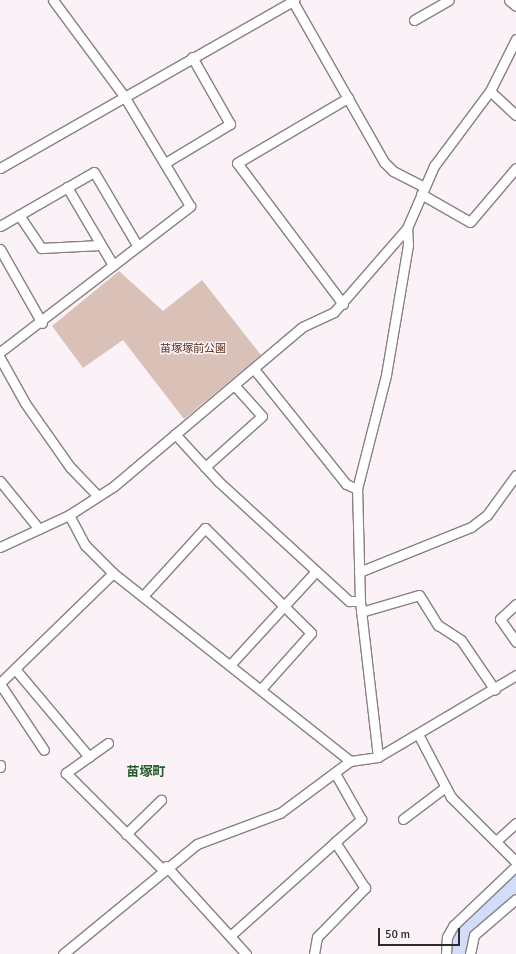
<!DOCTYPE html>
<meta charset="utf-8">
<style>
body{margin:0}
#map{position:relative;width:516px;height:954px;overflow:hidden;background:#fbf2f8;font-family:Signika,"Noto Sans JP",sans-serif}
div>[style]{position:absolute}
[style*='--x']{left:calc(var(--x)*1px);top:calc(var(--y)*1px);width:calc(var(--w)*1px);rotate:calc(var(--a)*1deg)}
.green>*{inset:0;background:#dac1b7}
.river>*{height:20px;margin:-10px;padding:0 10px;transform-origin:10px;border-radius:10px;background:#d2ddf9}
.roads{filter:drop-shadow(1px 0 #888086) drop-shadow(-1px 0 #888086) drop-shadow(0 1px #888086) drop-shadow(0 -1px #888086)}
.street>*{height:9px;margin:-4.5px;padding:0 4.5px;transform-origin:4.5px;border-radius:4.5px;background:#fff}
span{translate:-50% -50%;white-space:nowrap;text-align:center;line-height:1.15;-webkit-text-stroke:3px #fbf2f8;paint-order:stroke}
.park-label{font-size:11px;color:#5a2e1b}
.quarter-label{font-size:13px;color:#255e2b;font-weight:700}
.scale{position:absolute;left:378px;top:928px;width:82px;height:18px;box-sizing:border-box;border:2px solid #2e2b2d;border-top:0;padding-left:5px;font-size:12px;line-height:14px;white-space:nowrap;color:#2e2b2d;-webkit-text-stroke:3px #fbf2f8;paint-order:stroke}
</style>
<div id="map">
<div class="green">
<div style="clip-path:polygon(119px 271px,163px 311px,202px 280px,261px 355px,184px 419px,123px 340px,83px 368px,52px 326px)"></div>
</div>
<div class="river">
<div style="--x:458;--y:954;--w:18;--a:-90"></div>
<div style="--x:458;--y:936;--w:8;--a:-50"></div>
<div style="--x:463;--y:930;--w:72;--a:-42.2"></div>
</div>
<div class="roads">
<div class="street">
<div style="--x:292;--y:0;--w:186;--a:60.4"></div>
<div style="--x:384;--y:162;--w:13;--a:45"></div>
<div style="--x:393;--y:171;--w:34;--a:27"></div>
<div style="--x:509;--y:0;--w:9;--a:41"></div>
<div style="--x:414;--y:20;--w:40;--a:-29.7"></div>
<div style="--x:490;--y:91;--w:35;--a:43"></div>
<div style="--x:165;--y:163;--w:76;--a:-31"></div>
<div style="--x:230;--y:124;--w:77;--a:-119.6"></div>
<div style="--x:0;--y:168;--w:339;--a:-29.7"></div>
<div style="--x:67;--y:187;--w:91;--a:59.5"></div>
<div style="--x:421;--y:194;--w:56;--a:29.7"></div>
<div style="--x:470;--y:222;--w:71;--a:-49.6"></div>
<div style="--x:19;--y:215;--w:40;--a:56"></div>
<div style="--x:41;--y:248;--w:60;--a:-2.9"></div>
<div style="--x:0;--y:226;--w:108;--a:-29.9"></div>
<div style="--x:94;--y:172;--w:85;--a:59.5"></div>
<div style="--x:0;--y:249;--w:85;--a:60.4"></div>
<div style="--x:343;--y:304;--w:176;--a:-126.9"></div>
<div style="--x:237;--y:163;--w:129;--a:-30.4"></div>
<div style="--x:0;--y:352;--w:240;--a:-37.5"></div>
<div style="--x:190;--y:206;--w:128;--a:-121"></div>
<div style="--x:124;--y:96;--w:119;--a:-126.5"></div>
<div style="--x:0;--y:358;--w:51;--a:60.9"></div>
<div style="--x:25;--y:403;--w:78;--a:54.9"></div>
<div style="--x:70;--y:467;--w:40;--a:46"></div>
<div style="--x:254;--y:369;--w:147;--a:51.3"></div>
<div style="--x:346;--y:484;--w:12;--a:24"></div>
<div style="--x:175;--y:434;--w:64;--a:47.5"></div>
<div style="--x:218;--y:481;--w:178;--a:42.5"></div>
<div style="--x:349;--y:601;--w:11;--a:0"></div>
<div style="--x:205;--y:467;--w:76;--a:-41.8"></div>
<div style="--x:262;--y:416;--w:40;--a:-132"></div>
<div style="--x:0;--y:481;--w:62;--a:50.9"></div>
<div style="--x:69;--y:515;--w:34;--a:62"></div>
<div style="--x:85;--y:545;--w:40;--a:45"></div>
<div style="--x:113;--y:573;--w:303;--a:38.4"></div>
<div style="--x:350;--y:761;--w:28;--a:-8"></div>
<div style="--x:378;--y:757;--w:161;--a:-30.7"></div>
<div style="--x:0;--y:547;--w:76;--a:-24.9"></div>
<div style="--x:69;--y:515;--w:54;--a:-32.8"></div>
<div style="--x:114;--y:486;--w:246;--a:-40.2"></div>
<div style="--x:302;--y:327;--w:35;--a:-25"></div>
<div style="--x:334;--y:312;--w:111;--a:-49"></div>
<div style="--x:359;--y:572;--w:121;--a:-21.9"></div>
<div style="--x:471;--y:527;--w:20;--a:-37"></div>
<div style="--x:487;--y:515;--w:49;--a:-54.1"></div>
<div style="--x:143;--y:596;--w:92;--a:-47.6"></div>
<div style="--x:205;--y:528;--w:149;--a:44.7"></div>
<div style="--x:311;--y:633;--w:75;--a:131.8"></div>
<div style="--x:516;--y:604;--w:22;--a:137"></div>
<div style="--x:500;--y:619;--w:28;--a:55"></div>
<div style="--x:361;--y:612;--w:60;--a:-16.3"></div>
<div style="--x:419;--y:595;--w:36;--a:58"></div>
<div style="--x:438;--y:625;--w:27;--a:33"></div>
<div style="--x:461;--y:640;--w:60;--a:55.8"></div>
<div style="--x:230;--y:665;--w:127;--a:-47.5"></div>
<div style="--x:15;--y:669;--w:115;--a:49.9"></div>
<div style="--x:0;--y:683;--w:158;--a:-44.2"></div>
<div style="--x:0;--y:684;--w:79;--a:56.3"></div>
<div style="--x:418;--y:734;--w:71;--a:62.4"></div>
<div style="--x:451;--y:797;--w:92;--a:45"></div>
<div style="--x:108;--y:743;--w:52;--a:144.5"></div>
<div style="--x:66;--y:773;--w:136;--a:45"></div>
<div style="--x:378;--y:757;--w:157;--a:-96.6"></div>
<div style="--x:360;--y:601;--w:112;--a:-91.5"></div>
<div style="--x:357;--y:489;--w:118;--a:-75.7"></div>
<div style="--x:386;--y:375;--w:132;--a:-80.4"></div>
<div style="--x:408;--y:245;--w:17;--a:-93"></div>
<div style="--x:407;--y:228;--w:68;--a:-66.5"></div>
<div style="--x:434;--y:166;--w:94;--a:-53.3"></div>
<div style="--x:490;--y:91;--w:58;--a:-63.4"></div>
<div style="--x:0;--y:765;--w:2;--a:90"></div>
<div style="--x:403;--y:819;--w:51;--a:-37.1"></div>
<div style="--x:126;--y:834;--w:49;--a:-44.2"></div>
<div style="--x:496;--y:841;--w:27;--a:-42"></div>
<div style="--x:166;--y:866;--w:119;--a:47.7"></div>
<div style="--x:230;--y:936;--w:141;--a:-41.8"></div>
<div style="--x:63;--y:954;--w:173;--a:-39.4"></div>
<div style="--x:197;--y:844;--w:89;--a:-20.5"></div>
<div style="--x:280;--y:813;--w:87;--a:-36.6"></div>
<div style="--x:314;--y:954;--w:17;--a:-80"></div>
<div style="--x:317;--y:937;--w:69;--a:-45.6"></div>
<div style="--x:365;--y:888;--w:55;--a:-123.1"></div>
<div style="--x:335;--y:842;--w:35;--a:-41"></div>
<div style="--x:361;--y:819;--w:53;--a:-119.5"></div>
<div style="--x:446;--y:954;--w:17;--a:-87"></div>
<div style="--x:447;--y:937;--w:13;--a:-61"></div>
<div style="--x:453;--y:926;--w:87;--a:-43.6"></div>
<div style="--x:470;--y:954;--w:19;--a:-78"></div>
<div style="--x:474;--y:935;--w:55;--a:-40.6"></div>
</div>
</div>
<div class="park-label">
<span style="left:193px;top:349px">苗塚塚前公園</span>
</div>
<div class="quarter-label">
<span style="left:146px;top:772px">苗塚町</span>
</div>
<div class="scale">50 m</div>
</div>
